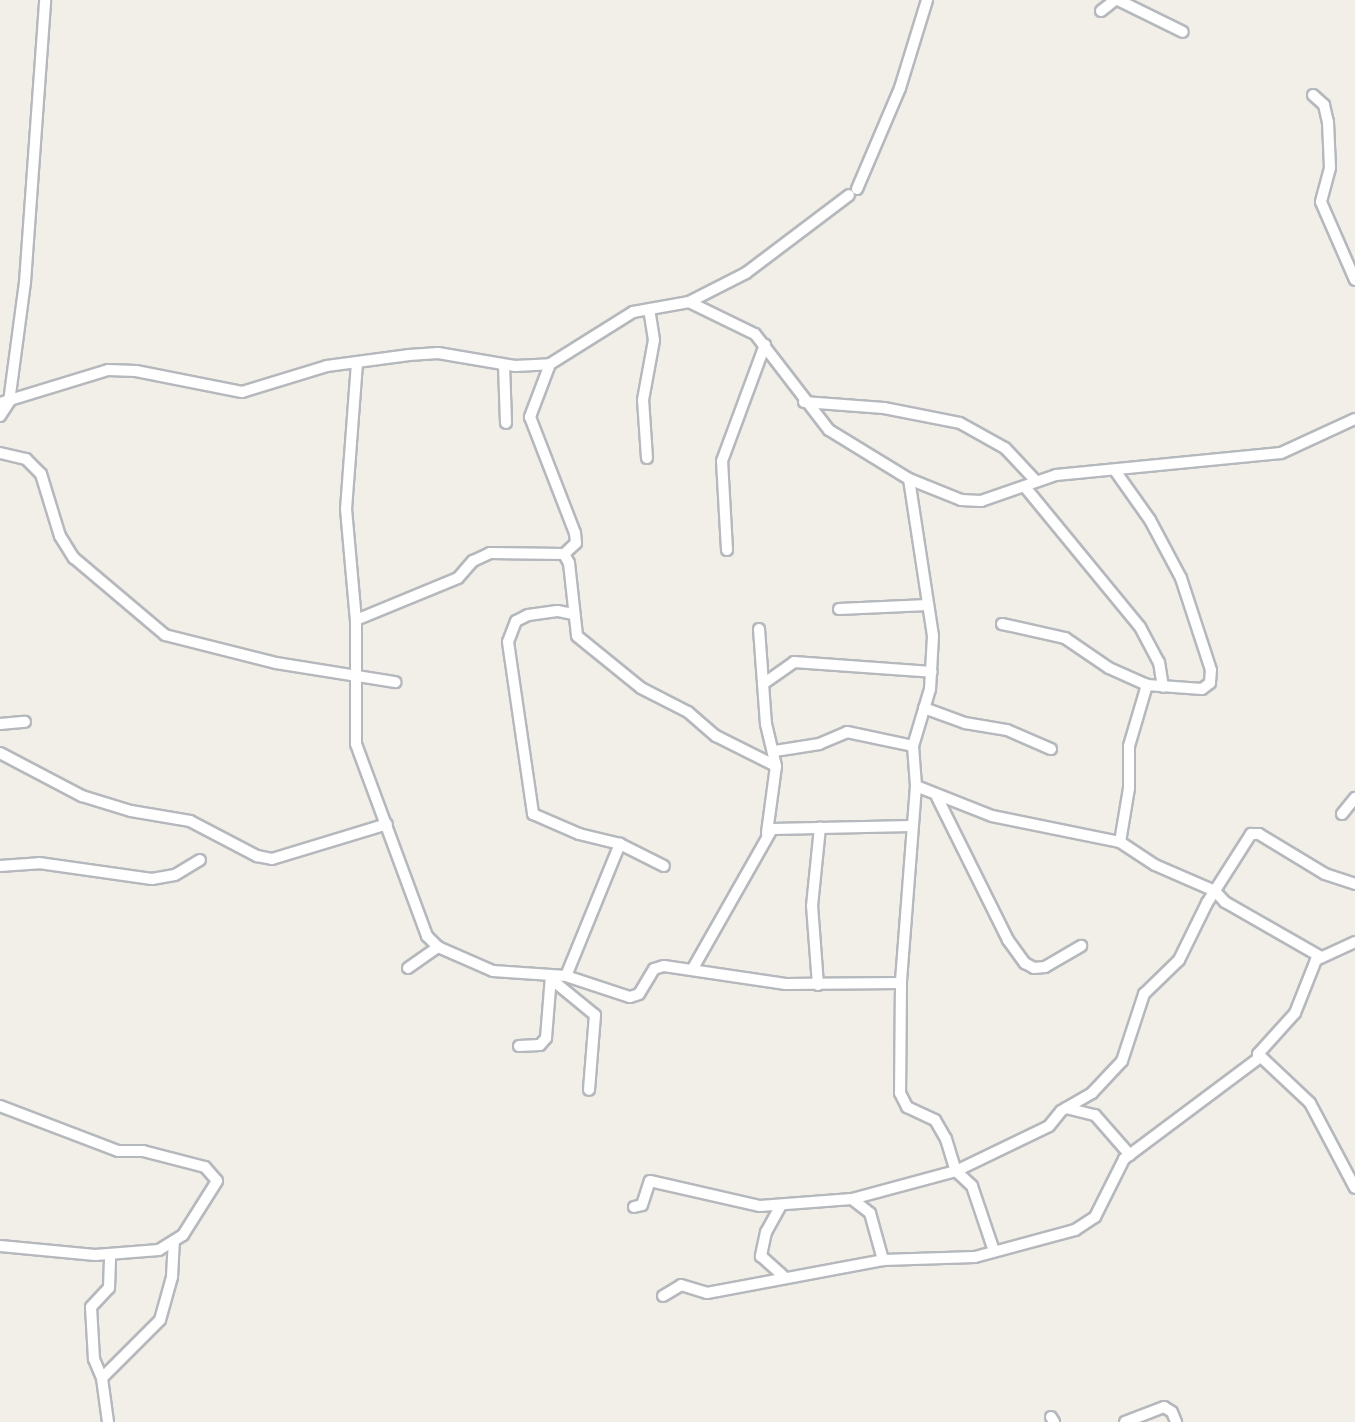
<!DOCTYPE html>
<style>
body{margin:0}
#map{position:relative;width:1355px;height:1422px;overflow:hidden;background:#f1efe8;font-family:Arial,sans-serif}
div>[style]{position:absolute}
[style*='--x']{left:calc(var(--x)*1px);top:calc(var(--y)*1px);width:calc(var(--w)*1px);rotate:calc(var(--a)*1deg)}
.roads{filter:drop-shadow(2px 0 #b5b8bc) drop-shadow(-2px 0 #b5b8bc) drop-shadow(0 2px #b5b8bc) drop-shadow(0 -2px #b5b8bc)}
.street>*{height:10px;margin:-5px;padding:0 5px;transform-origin:5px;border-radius:5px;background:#fff}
span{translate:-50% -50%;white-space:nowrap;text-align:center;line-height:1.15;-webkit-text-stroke:7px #fff;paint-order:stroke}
</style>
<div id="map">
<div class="roads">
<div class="street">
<div style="--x:1118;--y:0;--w:72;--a:26.2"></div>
<div style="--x:1101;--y:11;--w:18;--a:-38"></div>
<div style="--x:1313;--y:95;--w:15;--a:42"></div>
<div style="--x:1324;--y:105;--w:17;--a:77"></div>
<div style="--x:1328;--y:122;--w:46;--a:87.5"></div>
<div style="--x:1330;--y:168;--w:35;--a:105"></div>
<div style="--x:1321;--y:202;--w:85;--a:66.4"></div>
<div style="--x:857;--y:189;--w:110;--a:-66.9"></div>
<div style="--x:900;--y:88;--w:92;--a:-72.9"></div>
<div style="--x:689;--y:302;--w:73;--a:25.9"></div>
<div style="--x:755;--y:334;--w:121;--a:52.4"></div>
<div style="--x:829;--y:430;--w:94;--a:31.5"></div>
<div style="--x:909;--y:479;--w:159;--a:81.3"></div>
<div style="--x:933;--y:636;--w:53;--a:93.2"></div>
<div style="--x:930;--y:689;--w:59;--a:106.6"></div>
<div style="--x:913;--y:746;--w:40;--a:85.7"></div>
<div style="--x:916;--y:786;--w:82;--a:21.5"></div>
<div style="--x:992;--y:816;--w:131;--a:11.5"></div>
<div style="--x:1120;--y:842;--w:42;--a:33.3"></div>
<div style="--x:1155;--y:865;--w:65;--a:23.4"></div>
<div style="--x:1215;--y:891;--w:15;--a:48"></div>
<div style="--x:1225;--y:902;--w:111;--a:29.8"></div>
<div style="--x:357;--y:363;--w:146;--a:94.3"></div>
<div style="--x:346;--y:509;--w:111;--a:84.9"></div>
<div style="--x:356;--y:620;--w:124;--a:90"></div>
<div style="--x:356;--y:744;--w:205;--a:69.7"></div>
<div style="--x:427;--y:936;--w:16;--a:45"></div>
<div style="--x:438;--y:947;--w:60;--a:23.6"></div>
<div style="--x:493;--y:971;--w:73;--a:3.9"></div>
<div style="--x:566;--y:976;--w:67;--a:18.2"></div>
<div style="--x:630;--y:997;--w:9;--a:-18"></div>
<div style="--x:639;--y:994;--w:29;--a:-59"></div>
<div style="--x:654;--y:969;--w:10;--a:-17"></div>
<div style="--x:664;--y:966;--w:123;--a:8.4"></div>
<div style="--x:786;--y:984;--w:115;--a:-0.5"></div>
<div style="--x:550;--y:364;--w:57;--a:110.7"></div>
<div style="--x:530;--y:417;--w:124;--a:68.8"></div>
<div style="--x:575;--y:533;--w:10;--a:84"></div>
<div style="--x:576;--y:543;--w:16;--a:137"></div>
<div style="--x:504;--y:365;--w:58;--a:88"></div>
<div style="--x:804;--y:402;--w:80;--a:4.3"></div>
<div style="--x:884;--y:408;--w:77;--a:11.2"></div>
<div style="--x:960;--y:423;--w:51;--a:29.1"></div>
<div style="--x:1005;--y:448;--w:45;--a:46.8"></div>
<div style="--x:0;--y:403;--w:113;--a:-17"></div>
<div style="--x:108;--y:370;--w:28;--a:2"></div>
<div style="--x:136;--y:371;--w:108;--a:11.2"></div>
<div style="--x:242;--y:392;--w:89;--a:-17"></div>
<div style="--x:327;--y:366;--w:83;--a:-7.6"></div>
<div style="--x:409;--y:355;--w:29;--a:-4"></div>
<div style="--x:438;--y:353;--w:78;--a:9.6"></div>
<div style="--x:515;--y:366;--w:35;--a:-3"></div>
<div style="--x:550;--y:364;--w:98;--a:-32.1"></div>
<div style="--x:633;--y:312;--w:57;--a:-10.1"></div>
<div style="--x:689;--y:302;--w:64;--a:-27"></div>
<div style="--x:746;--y:273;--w:129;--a:-37.1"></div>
<div style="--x:0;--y:416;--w:17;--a:-57"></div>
<div style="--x:9;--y:402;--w:121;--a:-82.4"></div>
<div style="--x:25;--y:282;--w:283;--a:-85.9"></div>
<div style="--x:0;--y:453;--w:27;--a:13"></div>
<div style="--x:26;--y:459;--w:21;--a:45"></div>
<div style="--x:41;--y:474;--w:65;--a:73"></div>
<div style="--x:60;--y:536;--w:26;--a:58"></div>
<div style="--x:74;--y:558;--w:119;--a:40.2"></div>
<div style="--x:165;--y:635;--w:114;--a:14.2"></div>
<div style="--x:276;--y:663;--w:121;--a:9.1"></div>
<div style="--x:647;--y:458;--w:58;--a:-93.9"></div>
<div style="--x:643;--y:400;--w:61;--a:-79.6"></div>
<div style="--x:654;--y:340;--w:31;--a:-99"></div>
<div style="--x:909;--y:479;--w:56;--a:22"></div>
<div style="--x:961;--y:500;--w:20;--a:3"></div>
<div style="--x:981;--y:501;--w:79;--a:-19.1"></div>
<div style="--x:1056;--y:475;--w:226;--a:-5.6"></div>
<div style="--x:1281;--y:453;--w:81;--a:-24.7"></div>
<div style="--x:1025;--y:487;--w:181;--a:50.6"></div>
<div style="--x:1140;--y:627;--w:40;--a:62"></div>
<div style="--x:1159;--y:662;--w:25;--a:81"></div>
<div style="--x:727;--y:550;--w:89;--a:-93.2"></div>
<div style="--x:722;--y:461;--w:124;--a:-69.7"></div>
<div style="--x:839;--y:609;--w:89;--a:-2.6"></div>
<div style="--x:573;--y:614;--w:16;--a:-169"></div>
<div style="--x:557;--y:611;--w:29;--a:172"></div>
<div style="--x:528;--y:615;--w:13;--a:153"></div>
<div style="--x:516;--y:621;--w:22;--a:111"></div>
<div style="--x:508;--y:642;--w:174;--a:81.7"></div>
<div style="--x:533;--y:814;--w:50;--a:23.5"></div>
<div style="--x:579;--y:834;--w:42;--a:13.7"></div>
<div style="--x:620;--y:844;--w:49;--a:26.6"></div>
<div style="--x:356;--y:620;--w:110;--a:-22.4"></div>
<div style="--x:458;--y:578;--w:23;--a:-49"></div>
<div style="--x:473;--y:561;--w:19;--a:-25"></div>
<div style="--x:490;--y:553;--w:74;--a:0.8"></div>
<div style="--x:564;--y:554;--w:10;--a:61"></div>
<div style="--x:569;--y:563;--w:73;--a:83.7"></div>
<div style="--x:577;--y:636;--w:82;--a:39.1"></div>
<div style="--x:641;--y:688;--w:53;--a:27.1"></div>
<div style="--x:688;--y:712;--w:37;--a:41"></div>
<div style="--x:716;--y:736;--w:67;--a:26.6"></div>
<div style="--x:1002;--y:624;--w:65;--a:12.5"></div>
<div style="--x:1065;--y:638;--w:53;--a:34.3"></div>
<div style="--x:1109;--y:668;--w:42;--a:24.1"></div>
<div style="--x:1147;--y:685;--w:55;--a:4.2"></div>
<div style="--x:1202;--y:689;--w:10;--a:-37"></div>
<div style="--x:1210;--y:683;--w:13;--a:-86"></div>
<div style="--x:1211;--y:670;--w:97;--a:-108.1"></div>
<div style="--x:1181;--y:578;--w:66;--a:-118.1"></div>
<div style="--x:1150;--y:520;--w:59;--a:-125.3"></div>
<div style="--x:759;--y:629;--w:95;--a:85.8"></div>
<div style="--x:766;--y:724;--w:43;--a:76.6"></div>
<div style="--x:776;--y:766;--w:68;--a:97.7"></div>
<div style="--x:763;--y:684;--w:38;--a:-35"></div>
<div style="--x:794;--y:662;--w:138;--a:4.1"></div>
<div style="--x:924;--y:708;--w:44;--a:20.1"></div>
<div style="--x:965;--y:723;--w:43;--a:9.5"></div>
<div style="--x:1007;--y:730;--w:48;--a:23.4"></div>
<div style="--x:0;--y:724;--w:25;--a:-5"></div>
<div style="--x:775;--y:751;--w:45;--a:-9"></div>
<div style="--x:819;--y:744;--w:30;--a:-23"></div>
<div style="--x:847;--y:732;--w:67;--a:12"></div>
<div style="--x:0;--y:753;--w:93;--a:27.7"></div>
<div style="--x:82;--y:796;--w:51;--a:17"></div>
<div style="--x:131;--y:811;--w:60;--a:9.6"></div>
<div style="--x:190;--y:821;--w:76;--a:27.6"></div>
<div style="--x:257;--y:856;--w:15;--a:11"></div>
<div style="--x:272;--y:859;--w:120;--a:-16.9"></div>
<div style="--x:916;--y:786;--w:198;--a:94.4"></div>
<div style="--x:901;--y:983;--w:110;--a:90.5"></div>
<div style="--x:900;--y:1093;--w:16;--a:63"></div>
<div style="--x:907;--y:1107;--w:31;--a:25"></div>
<div style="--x:935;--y:1120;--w:22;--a:60"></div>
<div style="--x:946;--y:1139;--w:34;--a:73"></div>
<div style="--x:956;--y:1171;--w:22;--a:43"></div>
<div style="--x:972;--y:1186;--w:69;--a:71.3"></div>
<div style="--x:937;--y:797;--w:160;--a:63.6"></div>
<div style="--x:1008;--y:940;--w:29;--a:54"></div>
<div style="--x:1025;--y:963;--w:10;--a:29"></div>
<div style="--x:1034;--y:968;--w:11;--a:-5"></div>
<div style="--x:1045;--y:967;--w:42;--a:-30.3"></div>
<div style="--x:1342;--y:814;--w:21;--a:-51"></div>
<div style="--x:1120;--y:842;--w:55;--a:-80.5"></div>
<div style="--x:1129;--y:788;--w:42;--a:-90"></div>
<div style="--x:1129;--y:746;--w:64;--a:-73.6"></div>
<div style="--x:0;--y:866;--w:39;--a:-4"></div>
<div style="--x:39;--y:863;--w:114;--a:8.1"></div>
<div style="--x:152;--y:879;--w:23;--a:-10"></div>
<div style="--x:175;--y:875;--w:29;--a:-31"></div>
<div style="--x:1355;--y:942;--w:43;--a:155.2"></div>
<div style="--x:1316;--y:960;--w:57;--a:111.6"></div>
<div style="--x:1295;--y:1013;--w:55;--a:132.1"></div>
<div style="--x:1258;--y:1054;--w:71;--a:43.3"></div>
<div style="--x:1310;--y:1103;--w:96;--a:62.1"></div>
<div style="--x:408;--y:968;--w:37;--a:-35"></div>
<div style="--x:692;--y:970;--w:162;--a:-60.4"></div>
<div style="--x:772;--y:829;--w:140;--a:-1.2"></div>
<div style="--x:566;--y:976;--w:143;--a:-67.8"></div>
<div style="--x:551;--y:979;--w:57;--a:39.3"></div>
<div style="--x:595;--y:1015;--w:75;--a:94.6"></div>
<div style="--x:818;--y:985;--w:79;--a:-94.3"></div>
<div style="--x:812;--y:906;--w:79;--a:-84.2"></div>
<div style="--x:519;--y:1046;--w:21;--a:-3"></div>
<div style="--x:540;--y:1045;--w:9;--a:-49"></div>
<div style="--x:546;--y:1038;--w:62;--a:-85.4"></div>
<div style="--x:0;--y:1106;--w:126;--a:20.9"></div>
<div style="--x:118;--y:1151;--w:25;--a:0"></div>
<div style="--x:143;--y:1151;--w:64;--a:14.5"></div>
<div style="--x:205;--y:1167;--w:18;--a:49"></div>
<div style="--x:217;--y:1181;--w:64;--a:122.2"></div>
<div style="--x:183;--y:1235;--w:28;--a:148"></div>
<div style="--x:159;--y:1250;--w:64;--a:175.5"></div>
<div style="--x:95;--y:1255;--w:95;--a:-174.6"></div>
<div style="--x:1066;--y:1108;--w:30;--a:14"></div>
<div style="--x:1095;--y:1115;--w:53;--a:48.8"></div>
<div style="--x:852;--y:1199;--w:108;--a:-15.1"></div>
<div style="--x:956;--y:1171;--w:103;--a:-25.8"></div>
<div style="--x:1049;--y:1126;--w:19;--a:-51"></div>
<div style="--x:1061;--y:1111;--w:36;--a:-30"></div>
<div style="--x:1092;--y:1093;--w:44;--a:-46.8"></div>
<div style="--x:1122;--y:1061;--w:71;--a:-71.8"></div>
<div style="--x:1144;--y:994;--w:49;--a:-44.2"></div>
<div style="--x:1179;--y:960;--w:64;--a:-63.8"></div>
<div style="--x:1207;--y:903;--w:82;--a:-57.5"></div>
<div style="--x:1251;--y:834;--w:8;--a:0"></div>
<div style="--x:1259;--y:834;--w:77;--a:31.2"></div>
<div style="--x:1325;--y:874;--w:32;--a:18"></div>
<div style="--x:634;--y:1207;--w:8;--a:-14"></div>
<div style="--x:642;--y:1205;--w:25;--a:-72"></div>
<div style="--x:650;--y:1181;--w:113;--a:12.8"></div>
<div style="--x:760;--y:1206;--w:92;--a:-4.4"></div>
<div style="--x:852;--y:1199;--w:23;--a:38"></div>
<div style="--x:870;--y:1213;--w:49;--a:74.5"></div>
<div style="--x:780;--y:1207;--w:29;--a:119"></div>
<div style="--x:766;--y:1232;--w:25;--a:102"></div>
<div style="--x:761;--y:1256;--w:30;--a:42"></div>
<div style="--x:663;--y:1296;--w:21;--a:-31"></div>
<div style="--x:681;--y:1285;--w:27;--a:17"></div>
<div style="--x:707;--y:1293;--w:179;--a:-10.6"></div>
<div style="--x:883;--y:1260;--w:92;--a:-1.9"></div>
<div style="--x:975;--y:1257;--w:104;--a:-15.1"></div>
<div style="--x:1075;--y:1230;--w:24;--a:-33"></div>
<div style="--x:1095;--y:1217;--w:65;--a:-63.4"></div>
<div style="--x:1124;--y:1159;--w:169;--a:-36.8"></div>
<div style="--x:102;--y:1378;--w:21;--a:-113"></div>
<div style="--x:94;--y:1359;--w:52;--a:-93.3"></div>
<div style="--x:91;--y:1307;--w:26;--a:-47"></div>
<div style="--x:109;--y:1288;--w:33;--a:-88"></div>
<div style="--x:1051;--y:1417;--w:6;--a:59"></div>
<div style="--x:108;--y:1422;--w:44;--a:-97.8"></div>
<div style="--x:102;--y:1378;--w:82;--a:-45"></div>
<div style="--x:160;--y:1320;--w:45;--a:-74.4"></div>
<div style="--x:172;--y:1277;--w:35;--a:-87"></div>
<div style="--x:1125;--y:1422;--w:42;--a:-21"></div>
<div style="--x:1164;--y:1407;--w:9;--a:32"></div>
<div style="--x:1172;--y:1412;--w:11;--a:68"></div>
</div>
</div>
</div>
